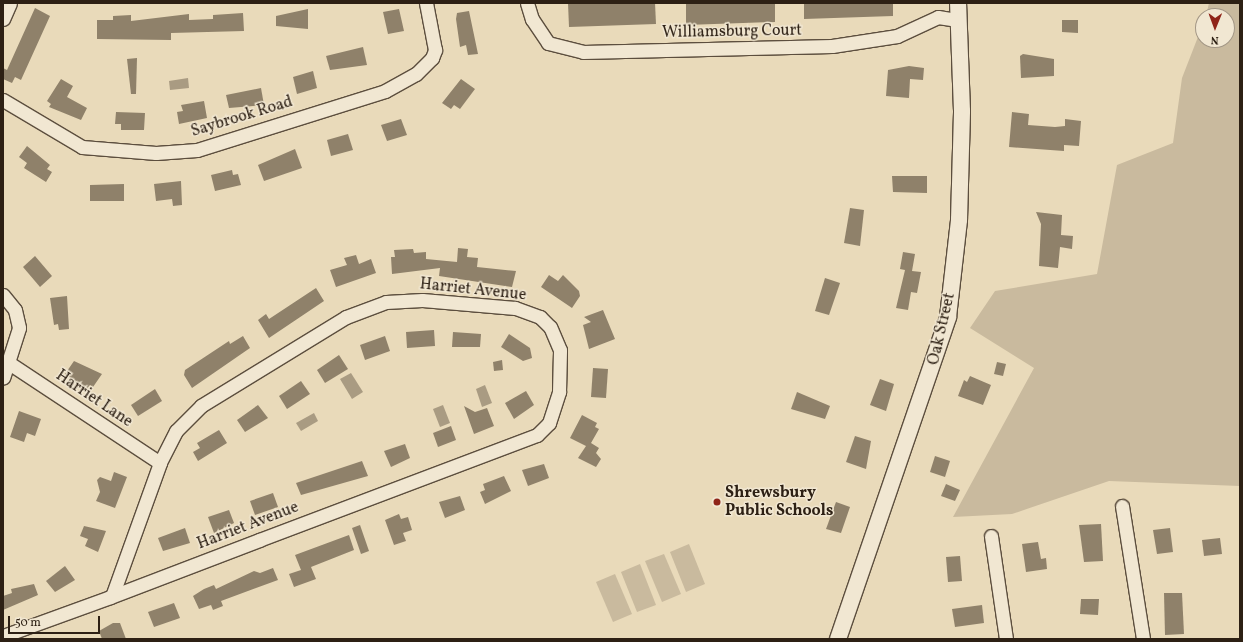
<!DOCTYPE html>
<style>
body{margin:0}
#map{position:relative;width:1243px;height:642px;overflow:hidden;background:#e9daba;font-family:Vollkorn,serif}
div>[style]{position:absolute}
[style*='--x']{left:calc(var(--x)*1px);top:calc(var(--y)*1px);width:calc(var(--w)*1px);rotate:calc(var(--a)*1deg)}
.green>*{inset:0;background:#c9ba9e}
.water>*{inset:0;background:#a99b82}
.building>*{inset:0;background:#8f816a}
.roads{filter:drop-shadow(1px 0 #5c4e3e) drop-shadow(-1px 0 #5c4e3e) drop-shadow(0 1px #5c4e3e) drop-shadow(0 -1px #5c4e3e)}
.minor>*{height:13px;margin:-6.5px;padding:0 6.5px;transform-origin:6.5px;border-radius:6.5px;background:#f1e7d2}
.tertiary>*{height:16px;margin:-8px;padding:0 8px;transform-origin:8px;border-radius:8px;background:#f1e7d2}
.dots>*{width:11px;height:11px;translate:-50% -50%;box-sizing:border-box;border:2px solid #f1e7d2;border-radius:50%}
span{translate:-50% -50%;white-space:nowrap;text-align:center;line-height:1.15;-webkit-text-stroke:3px #f1e7d2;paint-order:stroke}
.street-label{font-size:16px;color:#2d2014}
.poi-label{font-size:16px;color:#2d2014;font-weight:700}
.left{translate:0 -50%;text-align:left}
.frame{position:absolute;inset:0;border:4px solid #2d2014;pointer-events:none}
.north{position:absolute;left:1195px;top:8px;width:40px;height:40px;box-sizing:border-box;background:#f1e7d2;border:1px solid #a39786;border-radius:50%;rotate:181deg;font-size:11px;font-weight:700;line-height:16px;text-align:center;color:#2d2014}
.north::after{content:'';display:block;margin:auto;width:14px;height:18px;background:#8f2418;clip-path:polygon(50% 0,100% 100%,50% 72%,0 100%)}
.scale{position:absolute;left:8px;top:616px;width:92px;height:18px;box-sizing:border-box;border:2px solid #2d2014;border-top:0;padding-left:5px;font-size:12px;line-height:14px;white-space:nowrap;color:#2d2014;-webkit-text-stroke:3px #f1e7d2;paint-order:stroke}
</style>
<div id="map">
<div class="green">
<div style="clip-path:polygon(1209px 3px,1240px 3px,1240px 486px,1109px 481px,1012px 514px,953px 517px,1034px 368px,970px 328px,995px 291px,1097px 274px,1117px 165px,1173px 143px,1182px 78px,1203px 24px,1203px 40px,1227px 40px,1227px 16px,1206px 16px)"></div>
<div style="clip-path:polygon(689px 544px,705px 584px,686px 592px,670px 552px)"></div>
<div style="clip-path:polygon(664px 554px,681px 594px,662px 602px,645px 561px)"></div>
<div style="clip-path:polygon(640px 564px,656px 605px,637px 612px,621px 572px)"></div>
<div style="clip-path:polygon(615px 574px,632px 614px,613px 622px,596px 582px)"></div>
</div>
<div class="water">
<div style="clip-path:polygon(188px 78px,189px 88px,170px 90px,169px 81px)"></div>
<div style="clip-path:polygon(351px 373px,363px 392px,352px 399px,340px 379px)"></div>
<div style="clip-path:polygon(485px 385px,492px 403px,482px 407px,476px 389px)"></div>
<div style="clip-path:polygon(443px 405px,450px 423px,440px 427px,433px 409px)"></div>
<div style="clip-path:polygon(314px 413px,318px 421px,301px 431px,296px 423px)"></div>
</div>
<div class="building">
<div style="clip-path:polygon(568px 3px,655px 3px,656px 24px,569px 27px)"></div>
<div style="clip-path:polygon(686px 3px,775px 3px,775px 22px,686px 25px)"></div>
<div style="clip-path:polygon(804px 3px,893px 3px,893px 16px,804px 19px)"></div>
<div style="clip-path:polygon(35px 8px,50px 16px,21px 80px,15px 77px,12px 83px,3px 79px,3px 68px,7px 70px)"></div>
<div style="clip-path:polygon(308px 9px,308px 29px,276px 26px,276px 16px)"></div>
<div style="clip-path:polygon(399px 9px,404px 31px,388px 34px,383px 12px)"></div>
<div style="clip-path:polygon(469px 11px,478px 54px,468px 55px,466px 45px,460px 47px,456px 19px,457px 13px)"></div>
<div style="clip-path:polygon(243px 13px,244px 31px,171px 33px,171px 40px,97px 39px,97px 20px,113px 20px,113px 16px,131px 15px,131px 21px,189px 14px,189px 20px,213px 19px,213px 15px)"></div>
<div style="clip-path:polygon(1062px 20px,1078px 20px,1078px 33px,1062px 32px)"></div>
<div style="clip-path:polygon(363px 47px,367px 65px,330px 70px,326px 56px)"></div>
<div style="clip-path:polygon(1023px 54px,1054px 59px,1054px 76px,1021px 78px,1020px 56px)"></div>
<div style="clip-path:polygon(137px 58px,136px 94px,131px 94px,127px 59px)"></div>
<div style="clip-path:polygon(909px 66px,924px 68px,923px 80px,910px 79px,909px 98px,886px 96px,888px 70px)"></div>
<div style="clip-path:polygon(313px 71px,317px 88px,297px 94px,293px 77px)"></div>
<div style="clip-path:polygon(61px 79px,73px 86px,67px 97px,87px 108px,81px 120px,49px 107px,51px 104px,47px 101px)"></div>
<div style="clip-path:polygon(461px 79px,475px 89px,460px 109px,454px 105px,451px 109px,442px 103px)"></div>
<div style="clip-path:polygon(261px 88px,264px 105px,229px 108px,226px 95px)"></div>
<div style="clip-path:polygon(204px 101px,207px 118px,179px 124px,177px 112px,183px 111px,181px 105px)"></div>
<div style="clip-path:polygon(116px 112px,145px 113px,144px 130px,121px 130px,121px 124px,115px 124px)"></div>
<div style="clip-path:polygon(1012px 112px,1029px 114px,1028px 125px,1055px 127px,1065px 126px,1065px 119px,1081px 121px,1079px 146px,1064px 145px,1064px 151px,1009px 147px)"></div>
<div style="clip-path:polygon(401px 119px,407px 135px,387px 141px,381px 125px)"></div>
<div style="clip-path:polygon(348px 134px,353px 150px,331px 156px,327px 140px)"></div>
<div style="clip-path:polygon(27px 146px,50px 165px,47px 169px,52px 172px,46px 182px,24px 168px,27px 163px,19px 157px)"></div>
<div style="clip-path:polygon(295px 149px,302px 168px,264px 181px,258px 165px)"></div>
<div style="clip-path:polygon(232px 170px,233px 175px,238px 174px,241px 185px,215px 191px,211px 175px)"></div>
<div style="clip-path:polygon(892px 176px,927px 176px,927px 193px,893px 192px)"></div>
<div style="clip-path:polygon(181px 181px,182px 205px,173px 206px,172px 199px,156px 201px,154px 184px)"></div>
<div style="clip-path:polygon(124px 184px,124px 201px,90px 201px,90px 185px)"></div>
<div style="clip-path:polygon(850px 208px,864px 210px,860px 246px,844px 243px)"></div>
<div style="clip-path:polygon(1036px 212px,1062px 215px,1061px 235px,1073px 236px,1072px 249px,1060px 247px,1058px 268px,1039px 266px,1041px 224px)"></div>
<div style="clip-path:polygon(458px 248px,468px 249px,467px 257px,478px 258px,477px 267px,516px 271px,512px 287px,439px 276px,440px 268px,392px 274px,391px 257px,395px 257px,394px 250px,413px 249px,414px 253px,426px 252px,426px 259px,457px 262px)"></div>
<div style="clip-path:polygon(903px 252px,915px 254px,912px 271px,921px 272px,917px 293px,911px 292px,908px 310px,896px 308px,905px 270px,900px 269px)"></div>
<div style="clip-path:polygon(356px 255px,359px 264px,371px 259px,376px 273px,336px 287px,330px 270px,347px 265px,344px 258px)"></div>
<div style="clip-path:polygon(35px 256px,52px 276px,40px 287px,23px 267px)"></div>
<div style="clip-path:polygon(549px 275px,558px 281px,563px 275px,579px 291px,580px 296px,572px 308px,541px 287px)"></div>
<div style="clip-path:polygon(825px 278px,840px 283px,829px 315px,815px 311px)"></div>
<div style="clip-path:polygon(316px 288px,324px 301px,269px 338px,258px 320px,266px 314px,269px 319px)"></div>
<div style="clip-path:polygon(67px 296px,69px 329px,59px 330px,58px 324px,54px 325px,50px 298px)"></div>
<div style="clip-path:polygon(603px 310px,615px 339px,589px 349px,583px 325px,591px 322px,584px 317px)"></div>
<div style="clip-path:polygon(434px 330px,435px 346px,407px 348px,406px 332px)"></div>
<div style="clip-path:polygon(453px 332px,481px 334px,480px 347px,452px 347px)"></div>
<div style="clip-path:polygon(509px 334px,530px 348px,532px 358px,523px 361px,501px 347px)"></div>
<div style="clip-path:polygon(243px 336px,250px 348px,192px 388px,184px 375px,185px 370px,229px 341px,230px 344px)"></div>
<div style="clip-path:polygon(385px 336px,390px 351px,365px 360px,360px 345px)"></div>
<div style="clip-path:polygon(339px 355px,348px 369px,325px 383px,317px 370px)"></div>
<div style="clip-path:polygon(502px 360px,503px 370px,494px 371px,493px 362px)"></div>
<div style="clip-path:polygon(74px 361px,102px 374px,93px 387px,90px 385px,86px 390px,65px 374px)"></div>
<div style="clip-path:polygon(997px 362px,1006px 364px,1003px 376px,994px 374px)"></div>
<div style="clip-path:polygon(593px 368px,608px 369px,606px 398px,591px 397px)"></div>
<div style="clip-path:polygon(970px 376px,991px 385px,983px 405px,958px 396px,964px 380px,967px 382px)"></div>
<div style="clip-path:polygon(880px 379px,894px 384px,886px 411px,870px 405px)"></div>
<div style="clip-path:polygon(301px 381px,310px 394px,287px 409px,279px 396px)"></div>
<div style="clip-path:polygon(155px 389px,162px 401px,138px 416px,131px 405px)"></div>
<div style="clip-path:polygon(526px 391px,534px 405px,514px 419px,505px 403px)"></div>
<div style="clip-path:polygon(797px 392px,830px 406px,825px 419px,791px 409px)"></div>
<div style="clip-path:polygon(258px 405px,268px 418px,245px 432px,237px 420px)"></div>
<div style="clip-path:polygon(464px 406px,475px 412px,487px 408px,494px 426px,474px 434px)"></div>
<div style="clip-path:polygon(19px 411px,41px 419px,35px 436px,27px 433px,24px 442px,10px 437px)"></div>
<div style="clip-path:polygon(582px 415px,597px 423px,595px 427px,599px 429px,591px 443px,599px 448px,596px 453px,601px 459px,596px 467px,578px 458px,586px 446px,570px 438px)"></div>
<div style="clip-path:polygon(451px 426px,456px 440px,438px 447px,433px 433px)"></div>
<div style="clip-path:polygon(219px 430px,227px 443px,198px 461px,193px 452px,200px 448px,197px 443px)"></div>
<div style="clip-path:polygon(855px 436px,871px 441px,866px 469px,846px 462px)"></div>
<div style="clip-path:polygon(405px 444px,410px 458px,391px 467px,384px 451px)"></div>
<div style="clip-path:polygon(935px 456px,950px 461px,945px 477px,930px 472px)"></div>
<div style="clip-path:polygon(362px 461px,368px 476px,301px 495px,296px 483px)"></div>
<div style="clip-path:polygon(544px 464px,549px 478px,528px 486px,522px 470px)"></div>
<div style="clip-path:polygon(114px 472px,127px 477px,115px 508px,96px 501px,100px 492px,97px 480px,100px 477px,111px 481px)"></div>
<div style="clip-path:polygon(504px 476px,511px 491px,485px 504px,480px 492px,485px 490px,483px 484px)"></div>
<div style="clip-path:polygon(946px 484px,960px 490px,955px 501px,941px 496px)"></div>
<div style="clip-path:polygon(273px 493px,278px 507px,255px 515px,250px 501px)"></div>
<div style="clip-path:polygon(460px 496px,465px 510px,445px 518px,439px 502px)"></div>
<div style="clip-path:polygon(836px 502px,850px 507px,841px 533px,826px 529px)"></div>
<div style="clip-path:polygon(229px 510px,234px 523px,214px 533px,208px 517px)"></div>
<div style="clip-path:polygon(399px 514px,401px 519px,408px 517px,412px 530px,403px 533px,406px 541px,394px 545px,385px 520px)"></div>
<div style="clip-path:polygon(1101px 524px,1103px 561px,1084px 562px,1079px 525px)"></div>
<div style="clip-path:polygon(360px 525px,369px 551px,361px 554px,352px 528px)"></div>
<div style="clip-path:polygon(84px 526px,106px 531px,98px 552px,85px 546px,88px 539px,80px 536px)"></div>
<div style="clip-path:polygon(185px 528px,190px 543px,163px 551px,158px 538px)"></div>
<div style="clip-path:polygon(1170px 528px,1173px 552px,1157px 554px,1153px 530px)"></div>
<div style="clip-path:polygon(349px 535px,354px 550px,311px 567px,316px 579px,294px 587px,289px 574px,301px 570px,295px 555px)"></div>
<div style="clip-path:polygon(1220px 538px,1222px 554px,1204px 556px,1202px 540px)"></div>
<div style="clip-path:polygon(1038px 542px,1041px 559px,1046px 558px,1047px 569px,1026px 572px,1022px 544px)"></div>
<div style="clip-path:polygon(960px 556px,962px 581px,948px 582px,946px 557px)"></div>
<div style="clip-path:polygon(65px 566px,75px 580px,55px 592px,46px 581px)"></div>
<div style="clip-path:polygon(273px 568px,278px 580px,221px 601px,223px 606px,213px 610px,211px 605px,199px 609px,193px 596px,204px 589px,214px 585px,216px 589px,254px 571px,260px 573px)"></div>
<div style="clip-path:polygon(34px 584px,38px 595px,3px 610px,3px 596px,12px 593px,11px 589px)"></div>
<div style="clip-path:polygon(1164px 593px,1182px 593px,1184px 634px,1165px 635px)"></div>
<div style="clip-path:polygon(1081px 599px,1099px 599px,1098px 615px,1080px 614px)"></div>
<div style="clip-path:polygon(174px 603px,180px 618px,154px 627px,148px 612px)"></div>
<div style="clip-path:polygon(982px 605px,984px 623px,955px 627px,952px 609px)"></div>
<div style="clip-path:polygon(113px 623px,120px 623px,126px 639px,102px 639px,99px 631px)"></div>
</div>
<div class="roads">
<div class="minor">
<div style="--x:527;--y:3;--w:17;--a:73"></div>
<div style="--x:532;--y:19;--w:29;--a:56"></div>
<div style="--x:548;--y:43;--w:36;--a:14"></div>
<div style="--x:583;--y:52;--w:249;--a:-1.4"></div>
<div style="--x:832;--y:46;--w:66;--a:-8.7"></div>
<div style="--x:897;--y:36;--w:45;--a:-24.9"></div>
<div style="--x:938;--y:17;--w:20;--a:9"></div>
<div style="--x:3;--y:19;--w:17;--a:-66"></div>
<div style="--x:3;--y:100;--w:92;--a:30.7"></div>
<div style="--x:82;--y:147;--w:74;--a:4.6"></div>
<div style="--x:156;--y:153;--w:41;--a:-4.2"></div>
<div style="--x:197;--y:150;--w:197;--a:-17.4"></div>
<div style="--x:385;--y:91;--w:35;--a:-29"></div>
<div style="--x:416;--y:74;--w:23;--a:-45"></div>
<div style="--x:432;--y:58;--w:9;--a:-69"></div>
<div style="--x:435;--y:50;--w:48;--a:-100.8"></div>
<div style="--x:3;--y:295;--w:19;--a:51"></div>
<div style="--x:15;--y:310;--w:18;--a:77"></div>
<div style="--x:19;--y:328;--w:52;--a:107.7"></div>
<div style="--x:9;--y:363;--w:181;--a:33.5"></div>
<div style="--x:1122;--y:506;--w:135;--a:81"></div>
<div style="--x:991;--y:536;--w:104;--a:81.7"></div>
<div style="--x:3;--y:636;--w:114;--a:-20"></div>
<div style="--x:110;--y:597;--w:160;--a:-20.9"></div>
<div style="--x:259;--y:540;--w:297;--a:-20.7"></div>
<div style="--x:537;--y:435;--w:17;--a:-45"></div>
<div style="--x:549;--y:423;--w:33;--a:-72"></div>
<div style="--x:559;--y:392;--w:42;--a:-88.6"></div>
<div style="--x:560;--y:350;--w:25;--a:-113"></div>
<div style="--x:550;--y:327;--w:14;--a:-135"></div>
<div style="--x:540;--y:317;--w:27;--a:-160"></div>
<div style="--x:515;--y:308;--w:93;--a:-175.1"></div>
<div style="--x:422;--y:300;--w:36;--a:177"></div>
<div style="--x:386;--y:302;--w:43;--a:159.4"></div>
<div style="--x:346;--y:317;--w:170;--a:148.5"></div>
<div style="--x:201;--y:406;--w:35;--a:135"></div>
<div style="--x:176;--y:431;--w:36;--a:117"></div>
<div style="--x:160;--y:463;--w:141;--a:109.8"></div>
</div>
<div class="tertiary">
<div style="--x:838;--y:639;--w:340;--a:-71.1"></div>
<div style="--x:948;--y:317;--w:98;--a:-83.5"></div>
<div style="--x:959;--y:220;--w:109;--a:-88.4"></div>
<div style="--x:962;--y:111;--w:108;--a:-92.1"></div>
</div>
</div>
<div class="dots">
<div style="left:717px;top:502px;background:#8f2418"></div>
</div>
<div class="street-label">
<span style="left:732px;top:32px;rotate:-1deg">Williamsburg Court</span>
<span style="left:242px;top:117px;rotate:-17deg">Saybrook Road</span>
<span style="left:473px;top:290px;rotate:6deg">Harriet Avenue</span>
<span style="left:942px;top:329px;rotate:-77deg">Oak Street</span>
<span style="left:94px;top:399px;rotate:34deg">Harriet Lane</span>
<span style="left:248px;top:526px;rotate:-21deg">Harriet Avenue</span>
</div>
<div class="poi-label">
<span class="left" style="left:725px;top:502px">Shrewsbury<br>Public Schools</span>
</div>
<div class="frame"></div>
<div class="north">N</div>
<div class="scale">50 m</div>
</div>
